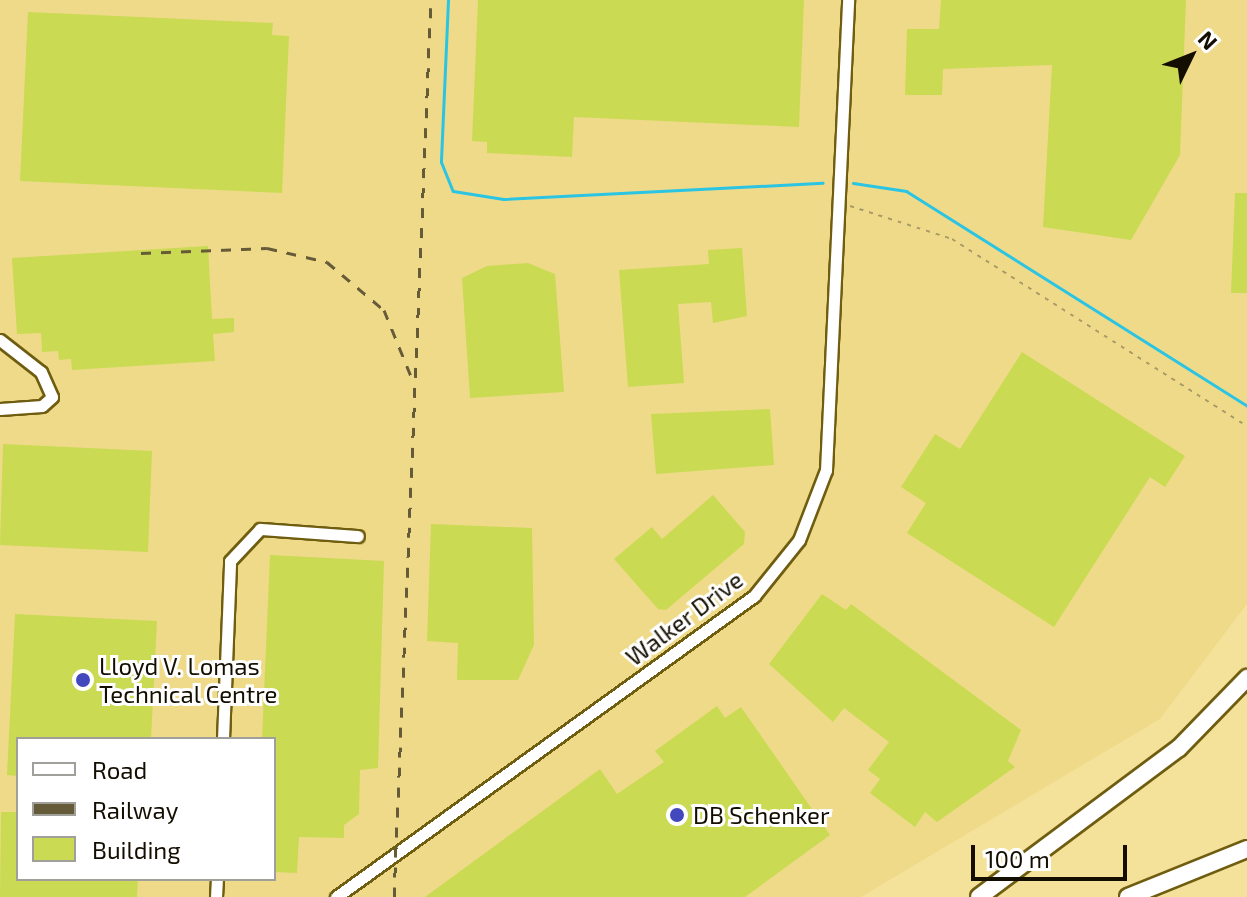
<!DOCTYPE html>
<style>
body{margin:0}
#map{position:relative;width:1247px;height:897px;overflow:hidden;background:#f5e29a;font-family:"Exo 2",sans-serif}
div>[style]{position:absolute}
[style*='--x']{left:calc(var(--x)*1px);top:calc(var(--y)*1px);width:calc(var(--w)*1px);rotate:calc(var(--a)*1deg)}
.built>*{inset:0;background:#efda8a}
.stream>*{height:3px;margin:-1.5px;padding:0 1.5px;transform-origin:1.5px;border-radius:1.5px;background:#2bc4e3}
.building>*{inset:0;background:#cada53}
.path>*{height:2px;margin-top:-1px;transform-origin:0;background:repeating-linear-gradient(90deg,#a99b66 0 4px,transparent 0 10px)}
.roads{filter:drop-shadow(2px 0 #6f5d10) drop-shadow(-2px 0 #6f5d10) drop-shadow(0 2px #6f5d10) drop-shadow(0 -2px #6f5d10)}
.minor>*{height:11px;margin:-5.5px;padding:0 5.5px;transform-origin:5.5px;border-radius:5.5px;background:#fff}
.highway>*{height:16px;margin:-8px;padding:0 8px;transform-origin:8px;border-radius:8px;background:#fff}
.rail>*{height:3px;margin-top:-1.5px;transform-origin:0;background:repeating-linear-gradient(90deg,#665b38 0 10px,transparent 0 20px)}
.dots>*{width:22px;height:22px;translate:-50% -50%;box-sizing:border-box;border:4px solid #fff;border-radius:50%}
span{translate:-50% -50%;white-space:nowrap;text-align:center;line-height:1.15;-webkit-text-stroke:6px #fff;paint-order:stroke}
.street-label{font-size:24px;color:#140e00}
.poi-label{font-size:24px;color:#140e00}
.left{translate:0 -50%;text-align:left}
.legend{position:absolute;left:16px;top:737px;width:260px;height:144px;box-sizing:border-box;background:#fff;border:2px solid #a19f99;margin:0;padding:10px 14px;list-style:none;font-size:24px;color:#140e00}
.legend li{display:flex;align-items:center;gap:16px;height:40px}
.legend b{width:40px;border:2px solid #a19f99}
.north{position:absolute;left:1151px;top:16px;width:80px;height:80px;-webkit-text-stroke:6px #fff;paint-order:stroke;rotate:47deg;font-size:22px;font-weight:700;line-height:32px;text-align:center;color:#140e00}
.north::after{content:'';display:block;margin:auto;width:28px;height:36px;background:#140e00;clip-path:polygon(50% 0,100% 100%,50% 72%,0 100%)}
.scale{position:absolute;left:971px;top:845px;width:156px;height:36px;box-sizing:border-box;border:4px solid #140e00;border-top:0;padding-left:10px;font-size:24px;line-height:28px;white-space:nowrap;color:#140e00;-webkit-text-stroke:6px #fff;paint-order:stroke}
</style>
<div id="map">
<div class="built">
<div style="clip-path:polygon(evenodd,0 0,1247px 0,1247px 604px,1160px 719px,861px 897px,0 897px,0 0,18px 739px,274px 739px,274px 879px,18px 879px,18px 739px)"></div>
</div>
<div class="stream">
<div style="--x:448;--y:0;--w:162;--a:92.5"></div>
<div style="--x:441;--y:162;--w:31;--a:68"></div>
<div style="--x:453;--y:191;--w:51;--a:9.1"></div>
<div style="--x:503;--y:199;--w:320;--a:-2.9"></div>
<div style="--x:853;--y:183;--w:54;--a:8.6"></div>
<div style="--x:906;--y:191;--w:403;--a:32.2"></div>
</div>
<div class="building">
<div style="clip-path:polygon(478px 0,804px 0,799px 127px,574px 117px,572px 157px,487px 153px,487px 142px,472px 141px)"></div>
<div style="clip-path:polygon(941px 0,1186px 0,1180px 155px,1131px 240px,1043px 227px,1052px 65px,943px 69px,942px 95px,905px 95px,907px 29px,939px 29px)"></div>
<div style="clip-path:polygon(28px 12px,273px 23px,272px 35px,289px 36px,282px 193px,20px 181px)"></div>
<div style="clip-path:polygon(1235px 193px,1247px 193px,1247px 293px,1231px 293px)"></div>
<div style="clip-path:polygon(208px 246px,212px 319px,234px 318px,234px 332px,213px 334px,215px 361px,72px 370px,71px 359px,59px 360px,58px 351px,42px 352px,41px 333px,17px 334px,12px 258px)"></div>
<div style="clip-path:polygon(742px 248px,747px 316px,713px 323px,711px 302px,678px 304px,684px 383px,628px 387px,619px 270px,709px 264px,708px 250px)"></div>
<div style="clip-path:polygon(528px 263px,555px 274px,564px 392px,470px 398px,462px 278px,487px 266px)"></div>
<div style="clip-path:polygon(1022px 352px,1185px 456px,1165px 487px,1150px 477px,1054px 627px,907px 533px,926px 503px,901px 487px,935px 434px,960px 449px)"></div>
<div style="clip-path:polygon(770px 409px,774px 465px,656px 474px,651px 414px)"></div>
<div style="clip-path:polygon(3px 444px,152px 451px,148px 552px,0 545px)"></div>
<div style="clip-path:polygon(713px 495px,745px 532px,744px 544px,666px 610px,658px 609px,614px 559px,652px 527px,662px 539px)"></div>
<div style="clip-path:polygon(431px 524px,532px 528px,534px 645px,518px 680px,457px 680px,458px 643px,427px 641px)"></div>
<div style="clip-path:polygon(270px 555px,384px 561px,378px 768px,360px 770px,359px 814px,344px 825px,344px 838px,299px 837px,297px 873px,274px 872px,274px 739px,262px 739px)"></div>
<div style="clip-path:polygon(822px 594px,846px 610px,851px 604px,1021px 730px,1008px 761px,1015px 767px,937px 822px,925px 812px,915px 827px,870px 793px,880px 779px,868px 770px,889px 742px,844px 708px,833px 722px,769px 664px)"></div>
<div style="clip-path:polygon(15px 614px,157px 621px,151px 739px,18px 739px,18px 776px,7px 775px)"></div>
<div style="clip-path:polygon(717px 706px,725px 718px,741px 707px,830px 835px,745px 897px,425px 897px,600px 769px,617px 794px,664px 762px,655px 751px)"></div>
<div style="clip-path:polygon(1px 812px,18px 812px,18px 879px,138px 879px,137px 897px,0 897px)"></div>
</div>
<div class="path">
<div style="--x:850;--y:206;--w:107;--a:17.9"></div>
<div style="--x:952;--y:239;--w:349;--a:32.4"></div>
</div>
<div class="roads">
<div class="minor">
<div style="--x:0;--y:340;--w:52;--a:38"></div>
<div style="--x:41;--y:372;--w:27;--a:66"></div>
<div style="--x:52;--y:397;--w:13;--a:138"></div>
<div style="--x:42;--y:406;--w:42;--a:175.9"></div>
<div style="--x:223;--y:739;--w:178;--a:-87.7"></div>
<div style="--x:230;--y:561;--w:44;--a:-46.8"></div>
<div style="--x:260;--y:529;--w:98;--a:4.1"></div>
<div style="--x:216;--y:897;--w:18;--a:-87"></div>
<div style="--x:336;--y:897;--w:515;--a:-35.76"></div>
<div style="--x:754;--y:596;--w:72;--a:-51.2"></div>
<div style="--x:799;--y:540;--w:75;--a:-68.9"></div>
<div style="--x:826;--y:470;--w:471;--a:-87.3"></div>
</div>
<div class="highway">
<div style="--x:979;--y:897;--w:249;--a:-36.7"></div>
<div style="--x:1179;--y:748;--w:98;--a:-45.8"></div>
<div style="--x:1128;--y:897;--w:128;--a:-22"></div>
</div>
</div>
<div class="rail">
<div style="--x:141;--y:253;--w:126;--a:-2.3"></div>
<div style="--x:267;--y:248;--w:62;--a:13.1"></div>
<div style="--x:327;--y:262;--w:75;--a:40.1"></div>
<div style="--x:384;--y:310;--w:71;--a:67.8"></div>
<div style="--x:394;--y:897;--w:898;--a:-87.64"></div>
</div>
<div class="dots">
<div style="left:83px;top:680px;background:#4348bd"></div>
<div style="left:677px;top:815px;background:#4348bd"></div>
</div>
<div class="street-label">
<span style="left:684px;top:618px;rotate:-37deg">Walker Drive</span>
</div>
<div class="poi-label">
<span class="left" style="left:99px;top:680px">Lloyd V. Lomas<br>Technical Centre</span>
<span class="left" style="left:693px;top:815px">DB Schenker</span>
</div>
<ul class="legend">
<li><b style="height:10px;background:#fff"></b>Road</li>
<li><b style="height:10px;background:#665b38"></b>Railway</li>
<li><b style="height:22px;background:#cada53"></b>Building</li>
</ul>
<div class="north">N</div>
<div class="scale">100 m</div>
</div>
